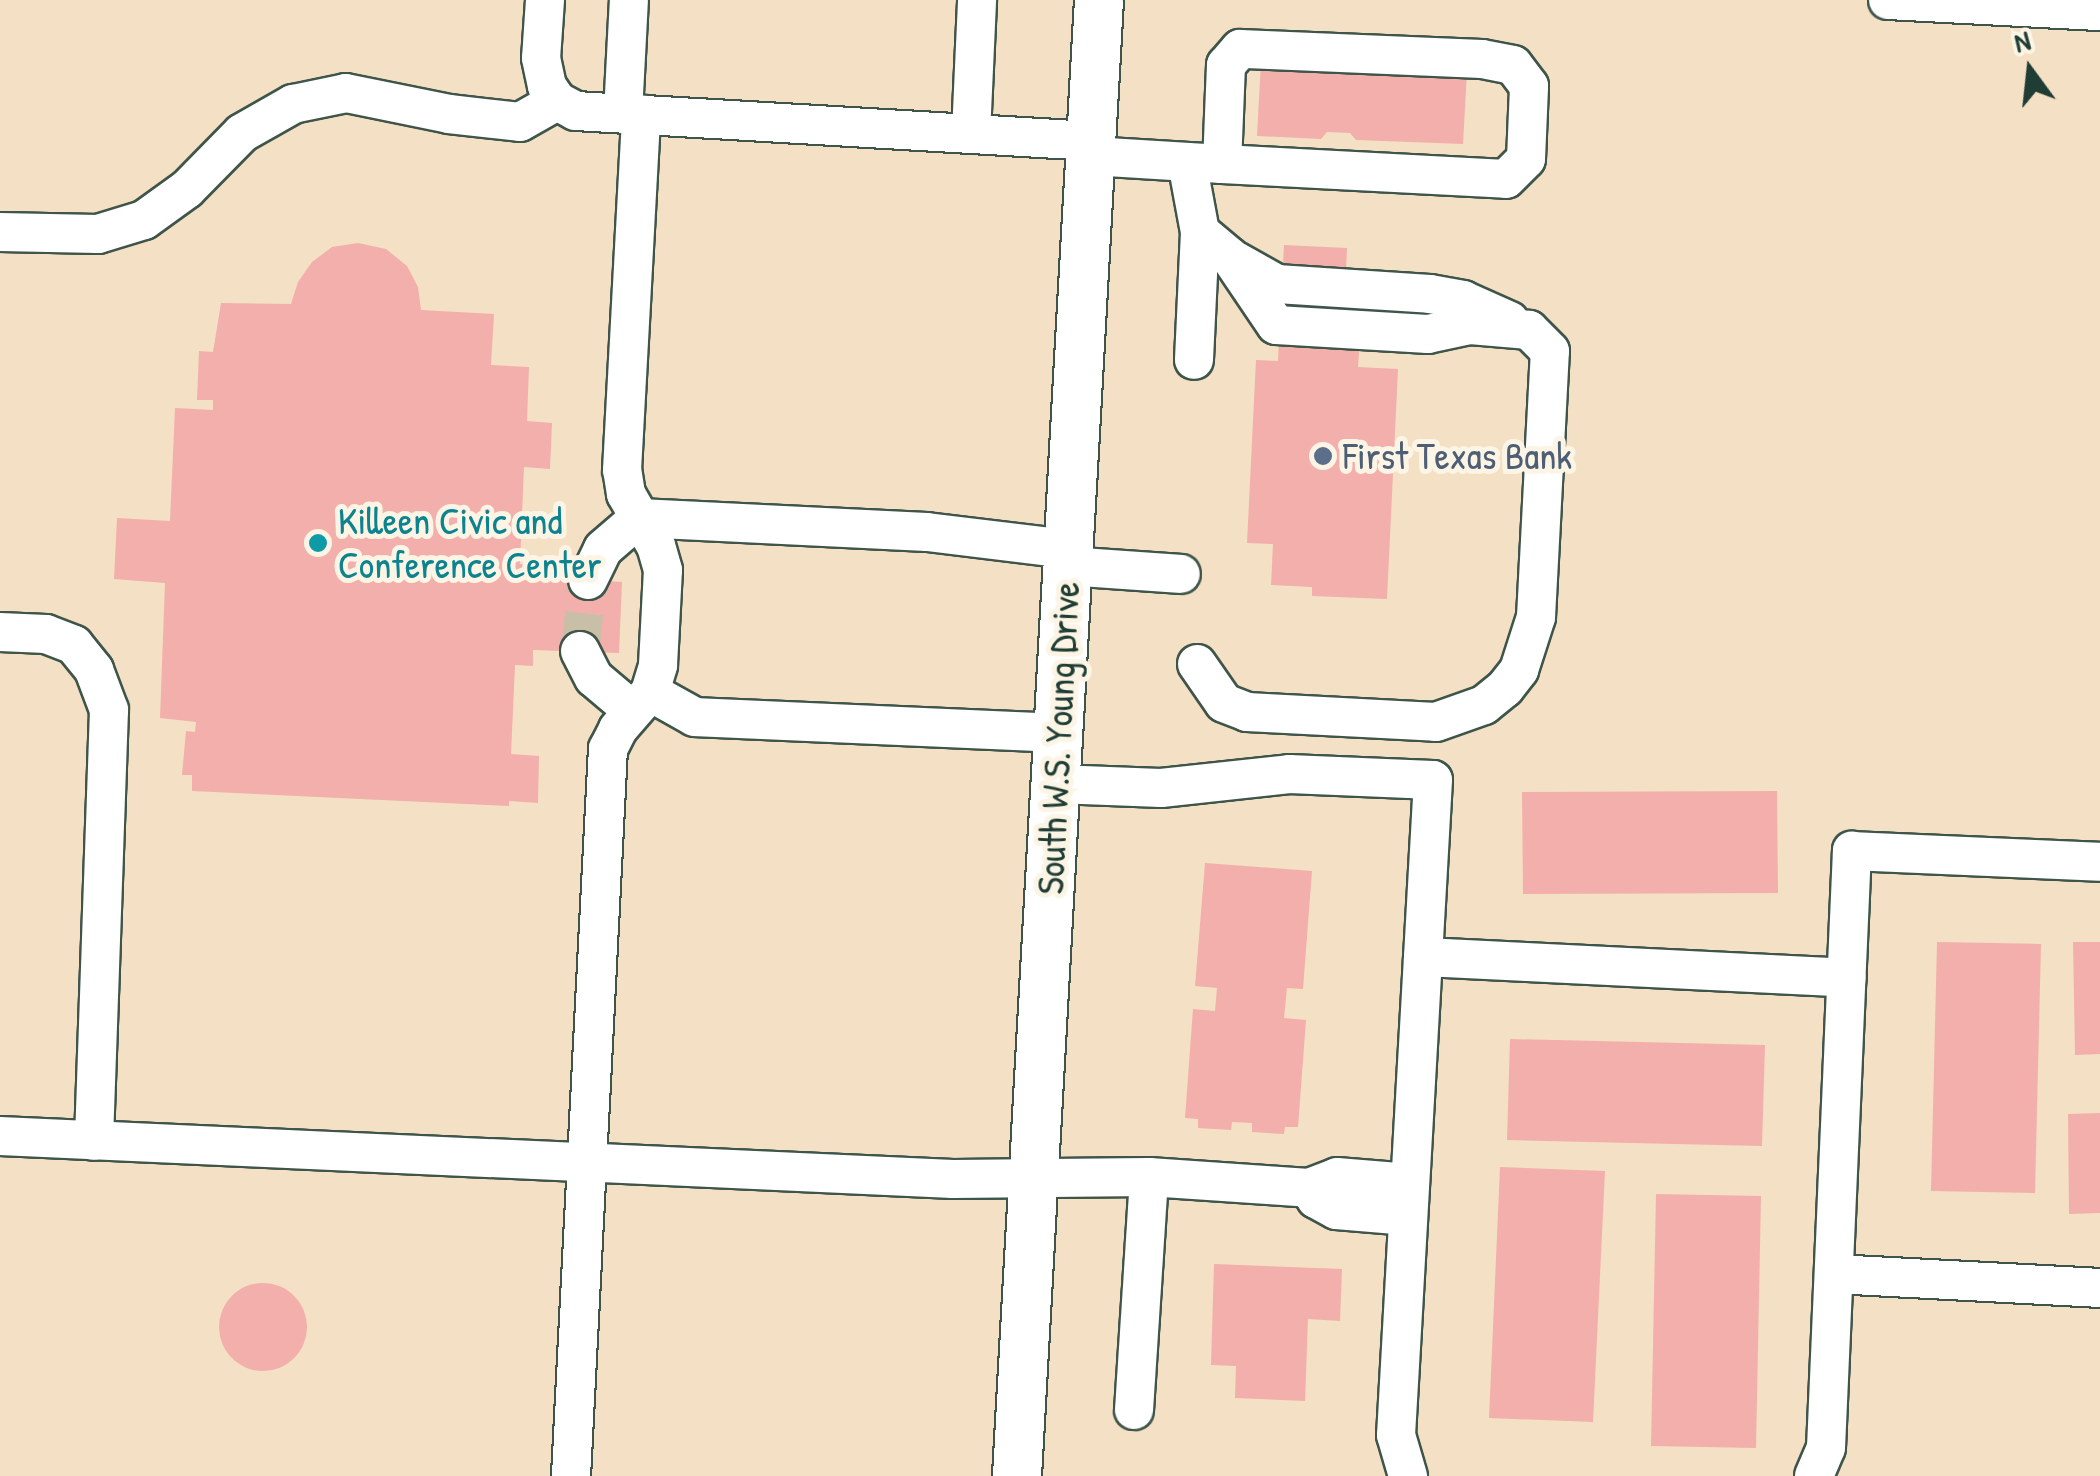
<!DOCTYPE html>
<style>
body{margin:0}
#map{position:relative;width:2100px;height:1476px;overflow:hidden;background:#f4e0c4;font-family:"Patrick Hand",sans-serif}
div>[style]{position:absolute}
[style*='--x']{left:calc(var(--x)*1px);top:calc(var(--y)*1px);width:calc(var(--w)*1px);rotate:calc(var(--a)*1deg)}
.building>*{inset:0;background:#f3afab}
.round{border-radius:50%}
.minor-tunnel>*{height:38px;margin-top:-19px;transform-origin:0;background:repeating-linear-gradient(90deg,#c9bfa7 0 38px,transparent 0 57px)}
.roads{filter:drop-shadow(2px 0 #3f554a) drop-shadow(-2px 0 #3f554a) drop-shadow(0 2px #3f554a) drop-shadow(0 -2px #3f554a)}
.minor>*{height:38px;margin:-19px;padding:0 19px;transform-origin:19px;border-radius:19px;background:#fff}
.major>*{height:48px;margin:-24px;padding:0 24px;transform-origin:24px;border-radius:24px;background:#fff}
.dots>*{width:28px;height:28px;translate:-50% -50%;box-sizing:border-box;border:5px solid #fcf5e5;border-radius:50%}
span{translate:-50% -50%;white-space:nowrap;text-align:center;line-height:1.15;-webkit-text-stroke:10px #fcf5e5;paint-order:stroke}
.service-label{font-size:38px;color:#4e5e75}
.left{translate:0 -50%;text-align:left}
.culture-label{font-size:38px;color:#0d838f}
.street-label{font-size:38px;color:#1f3d34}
.north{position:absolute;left:1980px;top:20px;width:100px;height:100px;-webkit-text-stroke:8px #fcf5e5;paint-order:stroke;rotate:345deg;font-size:28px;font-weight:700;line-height:40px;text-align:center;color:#1f3d34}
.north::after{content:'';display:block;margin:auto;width:35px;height:45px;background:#1f3d34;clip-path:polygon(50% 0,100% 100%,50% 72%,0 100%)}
</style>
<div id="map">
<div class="building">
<div style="clip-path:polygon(1261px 61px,1325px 64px,1329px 71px,1350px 73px,1357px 66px,1467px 71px,1463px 144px,1356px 140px,1350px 133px,1327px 132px,1321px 139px,1257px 136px)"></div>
<div style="clip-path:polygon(358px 243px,386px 249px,407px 266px,418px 287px,421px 310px,494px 314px,491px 365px,529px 367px,527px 421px,552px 423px,550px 469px,524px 467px,520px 564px,536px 564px,536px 577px,622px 582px,619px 653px,533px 650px,533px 666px,515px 665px,511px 754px,539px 756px,538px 803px,509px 801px,509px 806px,192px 791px,192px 775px,182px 775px,186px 731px,195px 732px,196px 722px,160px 718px,165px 583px,114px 579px,117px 518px,170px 521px,175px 408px,213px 410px,213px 400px,197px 400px,199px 351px,213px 352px,221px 303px,291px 304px,298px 282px,312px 262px,332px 247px)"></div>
<div style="clip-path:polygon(1284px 245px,1347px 248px,1343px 336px,1360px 337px,1358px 367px,1398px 369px,1387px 599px,1312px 596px,1312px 587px,1271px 585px,1273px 544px,1247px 543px,1256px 360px,1278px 361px)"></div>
<div style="clip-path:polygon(1777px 791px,1778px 893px,1523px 894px,1522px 792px)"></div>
<div style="clip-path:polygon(1205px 863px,1312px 871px,1303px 989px,1287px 988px,1284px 1018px,1306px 1020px,1298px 1127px,1285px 1127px,1284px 1134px,1252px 1132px,1252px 1123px,1232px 1122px,1231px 1130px,1198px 1128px,1198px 1119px,1185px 1118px,1193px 1009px,1215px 1011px,1217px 988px,1195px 986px)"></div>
<div style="clip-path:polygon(1937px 942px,2041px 944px,2035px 1193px,1931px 1191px)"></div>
<div style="clip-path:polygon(2073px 942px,2100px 942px,2100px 1054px,2075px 1055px)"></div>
<div style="clip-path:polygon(1510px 1039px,1765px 1045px,1762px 1146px,1507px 1140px)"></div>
<div style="clip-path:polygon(2100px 1113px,2100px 1213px,2069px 1214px,2068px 1114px)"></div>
<div style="clip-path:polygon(1500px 1167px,1605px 1171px,1593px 1422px,1489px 1418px)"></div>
<div style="clip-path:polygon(1656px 1194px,1761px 1196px,1756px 1448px,1651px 1446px)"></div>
<div style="clip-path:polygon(1214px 1264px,1342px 1269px,1340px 1321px,1308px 1319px,1305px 1401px,1235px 1398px,1236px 1366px,1211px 1365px)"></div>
<div class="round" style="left:219px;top:1283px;width:88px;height:88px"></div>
</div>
<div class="minor-tunnel">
<div style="--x:580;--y:651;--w:71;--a:-83.6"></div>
</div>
<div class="roads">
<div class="minor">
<div style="--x:545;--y:0;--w:58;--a:93.9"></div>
<div style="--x:541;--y:58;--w:29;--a:78"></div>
<div style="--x:547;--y:86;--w:18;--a:56"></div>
<div style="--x:557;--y:101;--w:21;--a:28"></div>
<div style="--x:576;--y:111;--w:516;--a:3.33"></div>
<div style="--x:1888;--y:0;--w:212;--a:3"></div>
<div style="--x:623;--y:113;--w:113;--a:-87"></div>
<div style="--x:971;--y:134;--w:134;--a:-87.4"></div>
<div style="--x:1091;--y:156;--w:131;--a:3.5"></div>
<div style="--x:1222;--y:164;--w:284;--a:3"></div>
<div style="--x:1506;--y:179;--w:28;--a:-45"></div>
<div style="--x:1526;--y:159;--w:73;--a:-87.6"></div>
<div style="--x:1529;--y:86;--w:26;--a:-127"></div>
<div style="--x:1513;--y:65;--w:32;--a:-169"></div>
<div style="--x:1482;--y:59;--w:242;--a:-177.6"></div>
<div style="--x:1240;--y:49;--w:21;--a:131"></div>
<div style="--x:1226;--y:65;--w:99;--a:92.3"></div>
<div style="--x:1187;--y:162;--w:71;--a:79.5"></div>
<div style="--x:1200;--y:232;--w:128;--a:92.7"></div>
<div style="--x:0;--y:232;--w:98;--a:1.2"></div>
<div style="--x:98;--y:234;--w:48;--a:-16.9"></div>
<div style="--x:144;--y:220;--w:53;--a:-35.8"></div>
<div style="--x:187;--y:189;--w:78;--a:-45.5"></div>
<div style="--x:242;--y:133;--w:59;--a:-29.6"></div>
<div style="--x:293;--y:104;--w:54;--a:-11.7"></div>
<div style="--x:346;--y:93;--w:105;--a:11.5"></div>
<div style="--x:449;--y:114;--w:71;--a:6.4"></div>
<div style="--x:520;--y:122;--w:43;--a:-29.6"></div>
<div style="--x:1236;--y:261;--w:47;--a:29.3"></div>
<div style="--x:1277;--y:284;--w:153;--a:3.7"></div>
<div style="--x:1430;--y:294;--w:34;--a:10"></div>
<div style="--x:1463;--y:300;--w:51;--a:24.1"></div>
<div style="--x:1068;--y:566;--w:113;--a:4"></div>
<div style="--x:588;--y:580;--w:34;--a:-64"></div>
<div style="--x:603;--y:549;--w:48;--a:-40.7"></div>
<div style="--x:639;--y:518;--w:288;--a:2.8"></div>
<div style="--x:927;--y:532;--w:142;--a:6.9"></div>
<div style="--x:0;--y:632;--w:46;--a:2.5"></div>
<div style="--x:46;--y:634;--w:30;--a:21"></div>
<div style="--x:74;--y:645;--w:32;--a:51"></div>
<div style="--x:94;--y:670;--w:43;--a:69.4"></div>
<div style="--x:109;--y:710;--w:431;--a:92"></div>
<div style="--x:580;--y:651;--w:30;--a:63"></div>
<div style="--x:594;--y:678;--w:50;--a:40.1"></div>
<div style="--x:1197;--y:664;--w:47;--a:55.3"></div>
<div style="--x:1224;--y:703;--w:25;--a:21"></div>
<div style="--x:1247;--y:712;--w:189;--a:3"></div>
<div style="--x:1436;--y:722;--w:51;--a:-19.5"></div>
<div style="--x:1484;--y:705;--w:27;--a:-39"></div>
<div style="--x:1505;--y:688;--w:23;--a:-52"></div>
<div style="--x:1519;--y:670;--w:56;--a:-72.2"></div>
<div style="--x:1536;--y:617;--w:266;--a:-87"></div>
<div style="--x:1550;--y:351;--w:30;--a:-135"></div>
<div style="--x:1529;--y:330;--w:59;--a:-175.2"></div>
<div style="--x:1470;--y:325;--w:43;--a:167.9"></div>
<div style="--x:1428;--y:334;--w:152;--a:-176.6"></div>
<div style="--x:1276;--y:325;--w:82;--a:-124.1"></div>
<div style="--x:1230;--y:257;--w:39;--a:-140"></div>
<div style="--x:650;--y:692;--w:51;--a:29.1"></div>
<div style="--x:695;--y:717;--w:364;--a:2.5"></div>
<div style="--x:1056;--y:784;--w:105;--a:2.2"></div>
<div style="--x:1161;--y:788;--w:129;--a:-6.2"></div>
<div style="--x:1289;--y:774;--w:144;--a:2.4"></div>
<div style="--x:1433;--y:780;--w:656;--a:93.23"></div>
<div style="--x:1396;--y:1435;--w:43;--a:73.7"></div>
<div style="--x:1423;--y:957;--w:424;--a:2.8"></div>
<div style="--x:0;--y:1136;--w:954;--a:2.58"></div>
<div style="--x:953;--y:1179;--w:196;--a:-0.6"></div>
<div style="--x:1149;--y:1177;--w:160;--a:3.9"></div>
<div style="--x:1408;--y:1216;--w:72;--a:-175.2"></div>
<div style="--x:1336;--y:1210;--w:23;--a:-151"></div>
<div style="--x:1316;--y:1199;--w:13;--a:-122"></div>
<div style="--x:1309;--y:1188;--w:30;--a:-21"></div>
<div style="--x:1337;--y:1177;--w:73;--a:4.7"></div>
<div style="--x:1834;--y:1274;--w:266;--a:3"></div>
<div style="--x:1134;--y:1410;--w:233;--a:-86.3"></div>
<div style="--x:571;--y:1476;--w:728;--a:-87.09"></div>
<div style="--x:608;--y:749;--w:22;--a:-63"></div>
<div style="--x:618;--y:729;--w:49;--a:-49.1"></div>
<div style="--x:650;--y:692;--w:28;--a:-73"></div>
<div style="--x:658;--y:665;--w:95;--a:-87"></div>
<div style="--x:663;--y:570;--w:25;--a:-106"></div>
<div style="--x:656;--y:546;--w:60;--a:-120"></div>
<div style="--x:626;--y:494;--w:24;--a:-99"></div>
<div style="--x:622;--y:470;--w:356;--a:-86.9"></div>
<div style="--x:1814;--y:1476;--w:30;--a:-67"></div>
<div style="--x:1826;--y:1448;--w:598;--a:-87.51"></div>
<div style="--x:1852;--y:851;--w:248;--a:2.5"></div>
</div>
<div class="major">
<div style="--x:1017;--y:1476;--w:1478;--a:-86.82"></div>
</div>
</div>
<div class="dots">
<div style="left:1323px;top:456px;background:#5c6f8a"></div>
<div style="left:318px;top:543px;background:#0f9aa8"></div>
</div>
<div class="service-label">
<span class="left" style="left:1343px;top:456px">First Texas Bank</span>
</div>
<div class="culture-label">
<span class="left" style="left:338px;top:543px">Killeen Civic and<br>Conference Center</span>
</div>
<div class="street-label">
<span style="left:1058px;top:738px;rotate:-87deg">South W.S. Young Drive</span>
</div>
<div class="north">N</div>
</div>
